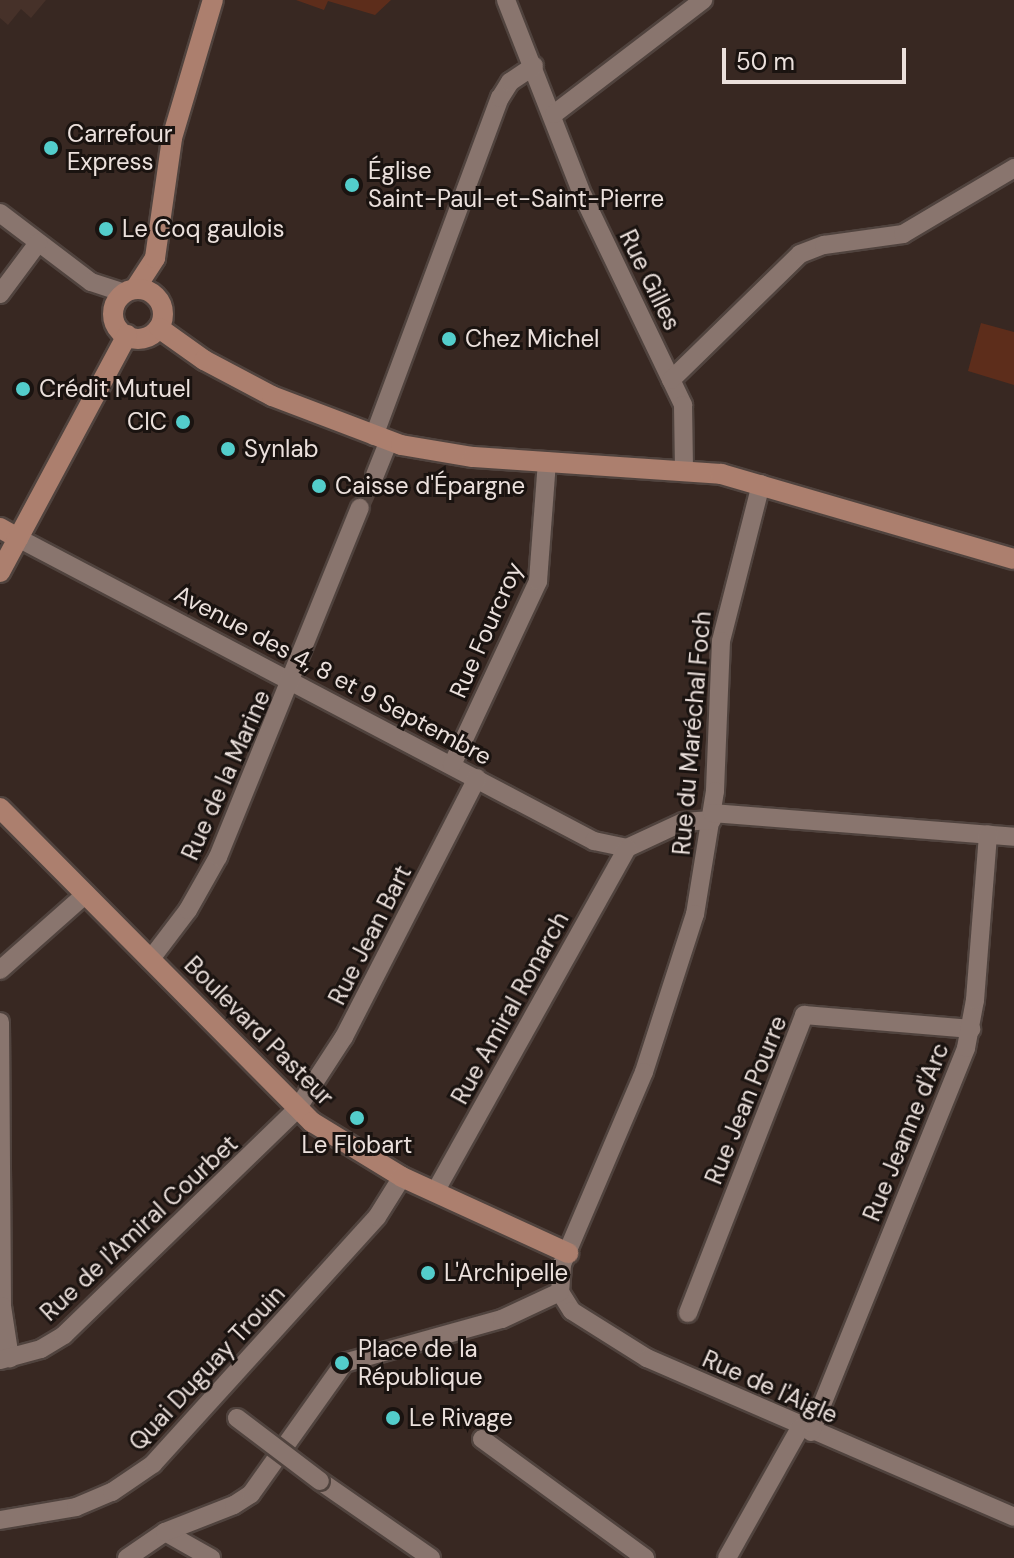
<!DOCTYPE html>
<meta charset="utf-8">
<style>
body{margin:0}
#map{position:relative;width:1014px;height:1558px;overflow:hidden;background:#382822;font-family:"DM Sans",sans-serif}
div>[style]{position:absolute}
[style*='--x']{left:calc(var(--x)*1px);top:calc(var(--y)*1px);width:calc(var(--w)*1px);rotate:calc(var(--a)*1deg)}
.built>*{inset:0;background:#463129}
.green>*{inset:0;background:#5d2d1b}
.street-tunnel>*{height:18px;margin-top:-9px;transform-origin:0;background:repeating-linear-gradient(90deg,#53443e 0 18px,transparent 0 27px)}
.roads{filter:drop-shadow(2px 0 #50433e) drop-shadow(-2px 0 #50433e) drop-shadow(0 2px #50433e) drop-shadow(0 -2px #50433e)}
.street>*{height:18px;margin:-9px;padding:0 9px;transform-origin:9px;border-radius:9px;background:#89756e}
.secondary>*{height:20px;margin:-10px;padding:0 10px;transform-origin:10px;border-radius:10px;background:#ac7f6e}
.secondary>.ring{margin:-10px;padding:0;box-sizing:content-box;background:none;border:20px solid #ac7f6e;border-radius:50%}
.bridges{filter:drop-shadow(2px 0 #50433e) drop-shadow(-2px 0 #50433e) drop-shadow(0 2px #50433e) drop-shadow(0 -2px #50433e)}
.street-bridge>*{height:18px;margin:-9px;padding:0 9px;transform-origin:9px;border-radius:9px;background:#89756e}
.dots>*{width:22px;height:22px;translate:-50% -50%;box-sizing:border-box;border:4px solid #1a1310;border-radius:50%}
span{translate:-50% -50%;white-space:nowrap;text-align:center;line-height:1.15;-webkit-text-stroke:6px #1a1310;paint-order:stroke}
.poi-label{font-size:24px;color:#ebe0dc}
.left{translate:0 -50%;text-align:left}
.right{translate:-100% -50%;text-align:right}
.street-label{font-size:24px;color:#ebe0dc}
.scale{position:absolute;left:722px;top:48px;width:184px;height:36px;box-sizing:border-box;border:4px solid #ebe0dc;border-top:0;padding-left:10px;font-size:24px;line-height:28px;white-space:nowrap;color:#ebe0dc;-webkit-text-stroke:6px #1a1310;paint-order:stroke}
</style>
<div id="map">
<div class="built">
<div style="clip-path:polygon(0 0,46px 0,31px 18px,21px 9px,8px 25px,0 18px)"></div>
</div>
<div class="green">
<div style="clip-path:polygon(296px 0,391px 0,375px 15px,328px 1px,324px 10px)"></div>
<div style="clip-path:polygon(981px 323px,1014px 332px,1014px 385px,968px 371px)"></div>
</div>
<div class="street-tunnel">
<div style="--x:360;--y:508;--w:36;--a:-66"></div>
</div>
<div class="roads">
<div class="street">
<div style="--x:506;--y:0;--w:211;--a:68.6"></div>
<div style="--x:583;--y:196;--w:232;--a:64.4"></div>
<div style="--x:683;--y:405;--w:64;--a:89.1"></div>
<div style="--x:554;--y:114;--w:188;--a:-37.4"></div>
<div style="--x:0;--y:213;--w:114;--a:37.2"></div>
<div style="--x:91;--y:282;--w:35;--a:18"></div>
<div style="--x:0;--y:294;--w:64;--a:-53.3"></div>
<div style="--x:671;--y:380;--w:180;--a:-44.3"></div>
<div style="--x:800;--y:254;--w:26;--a:-21"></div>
<div style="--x:824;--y:245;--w:80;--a:-7.9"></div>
<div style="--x:903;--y:234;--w:129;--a:-30.7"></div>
<div style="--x:374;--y:436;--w:361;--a:-69.6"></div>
<div style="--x:500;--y:98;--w:19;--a:-58"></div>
<div style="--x:510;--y:82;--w:29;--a:-34"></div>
<div style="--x:375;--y:475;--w:37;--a:-68"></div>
<div style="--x:761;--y:484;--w:162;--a:104.3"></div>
<div style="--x:721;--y:641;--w:150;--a:92.3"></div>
<div style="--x:715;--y:791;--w:125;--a:99.2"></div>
<div style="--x:695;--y:914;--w:166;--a:107.9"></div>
<div style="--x:644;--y:1072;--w:209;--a:113.1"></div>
<div style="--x:562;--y:1264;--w:28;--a:94"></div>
<div style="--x:560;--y:1292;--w:22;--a:58"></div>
<div style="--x:572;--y:1311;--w:89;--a:32.1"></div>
<div style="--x:647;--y:1358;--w:400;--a:23.4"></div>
<div style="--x:18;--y:538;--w:651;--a:27.75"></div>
<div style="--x:594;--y:841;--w:34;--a:12"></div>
<div style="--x:627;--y:848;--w:62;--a:-24.9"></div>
<div style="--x:683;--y:822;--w:29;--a:-4"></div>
<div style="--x:452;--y:765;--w:203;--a:-64.9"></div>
<div style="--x:538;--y:581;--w:120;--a:-85.7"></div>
<div style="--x:712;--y:813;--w:303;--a:4.5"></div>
<div style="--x:150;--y:960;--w:63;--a:-52.8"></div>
<div style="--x:188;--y:910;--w:61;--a:-60.5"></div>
<div style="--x:218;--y:857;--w:377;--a:-67.9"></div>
<div style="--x:0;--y:970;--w:115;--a:-41.5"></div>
<div style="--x:0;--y:1022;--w:284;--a:89.6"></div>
<div style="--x:2;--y:1306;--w:53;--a:81.3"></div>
<div style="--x:435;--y:1192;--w:394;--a:-60.8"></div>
<div style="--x:688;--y:1313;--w:320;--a:-68.7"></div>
<div style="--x:804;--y:1015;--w:168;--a:4.8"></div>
<div style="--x:0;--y:1360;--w:42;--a:-15"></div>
<div style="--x:41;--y:1349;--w:27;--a:-31"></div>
<div style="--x:64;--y:1335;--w:325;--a:-44.1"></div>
<div style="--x:297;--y:1109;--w:86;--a:-56.9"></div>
<div style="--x:344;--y:1037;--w:291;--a:-62.8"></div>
<div style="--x:811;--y:1432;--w:414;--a:-68"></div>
<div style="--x:966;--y:1048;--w:49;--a:-79.4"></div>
<div style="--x:975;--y:1000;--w:166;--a:-85.5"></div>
<div style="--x:482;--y:1439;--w:202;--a:36.1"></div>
<div style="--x:320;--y:1481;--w:135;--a:34.7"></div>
<div style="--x:0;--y:1520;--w:77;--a:-9.7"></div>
<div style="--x:76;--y:1507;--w:39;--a:-23"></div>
<div style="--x:112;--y:1492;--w:50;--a:-34.3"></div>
<div style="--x:153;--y:1464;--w:333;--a:-47.8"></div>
<div style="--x:377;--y:1217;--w:47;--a:-58"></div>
<div style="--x:165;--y:1532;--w:53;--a:29.5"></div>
<div style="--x:127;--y:1558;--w:46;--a:-34.4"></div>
<div style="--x:165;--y:1532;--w:74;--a:-21.4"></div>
<div style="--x:234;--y:1505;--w:20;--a:-33"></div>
<div style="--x:251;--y:1494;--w:161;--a:-54.6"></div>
<div style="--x:344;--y:1363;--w:164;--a:-15.6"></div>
<div style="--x:502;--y:1319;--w:64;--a:-25"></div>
<div style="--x:727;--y:1558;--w:149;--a:-60.7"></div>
</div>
<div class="secondary">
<div style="--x:135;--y:289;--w:37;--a:-57"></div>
<div style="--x:155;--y:258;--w:121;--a:-81.9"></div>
<div style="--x:172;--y:138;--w:144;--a:-73.5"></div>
<div class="ring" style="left:113px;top:289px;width:30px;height:30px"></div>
<div style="--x:159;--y:328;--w:55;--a:35.4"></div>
<div style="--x:204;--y:360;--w:77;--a:27.9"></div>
<div style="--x:272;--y:396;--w:138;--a:20.8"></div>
<div style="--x:401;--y:445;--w:73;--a:9.5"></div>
<div style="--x:473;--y:457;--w:249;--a:3.9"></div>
<div style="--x:721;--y:474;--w:305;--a:16.2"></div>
<div style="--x:0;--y:528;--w:21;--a:29"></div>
<div style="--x:0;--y:572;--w:269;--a:-61.8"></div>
<div style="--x:0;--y:808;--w:443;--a:45.2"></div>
<div style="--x:312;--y:1122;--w:105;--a:31.4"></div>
<div style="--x:402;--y:1177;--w:183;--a:24.6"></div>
</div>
</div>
<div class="bridges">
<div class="street-bridge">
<div style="--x:237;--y:1418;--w:104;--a:37.2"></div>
</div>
</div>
<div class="dots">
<div style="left:51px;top:148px;background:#53cdcb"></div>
<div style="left:352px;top:185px;background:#53cdcb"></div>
<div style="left:106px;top:229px;background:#53cdcb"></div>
<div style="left:449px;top:339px;background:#53cdcb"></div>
<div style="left:23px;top:389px;background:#53cdcb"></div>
<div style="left:183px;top:422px;background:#53cdcb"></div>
<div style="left:228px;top:449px;background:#53cdcb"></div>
<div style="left:319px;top:486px;background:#53cdcb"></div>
<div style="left:357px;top:1118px;background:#53cdcb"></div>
<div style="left:428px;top:1273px;background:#53cdcb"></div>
<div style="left:342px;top:1363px;background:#53cdcb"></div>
<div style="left:393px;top:1418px;background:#53cdcb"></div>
</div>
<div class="poi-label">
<span class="left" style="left:67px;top:148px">Carrefour<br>Express</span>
<span class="left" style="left:368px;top:185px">Église<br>Saint-Paul-et-Saint-Pierre</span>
<span class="left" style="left:122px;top:229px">Le Coq gaulois</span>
<span class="left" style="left:465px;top:339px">Chez Michel</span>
<span class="left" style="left:39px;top:389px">Crédit Mutuel</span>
<span class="right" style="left:167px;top:422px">CIC</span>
<span class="left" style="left:244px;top:449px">Synlab</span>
<span class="left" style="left:335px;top:486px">Caisse d'Épargne</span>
<span style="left:357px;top:1145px">Le Flobart</span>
<span class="left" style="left:444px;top:1273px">L'Archipelle</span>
<span class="left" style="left:358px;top:1363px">Place de la<br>République</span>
<span class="left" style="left:409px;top:1418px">Le Rivage</span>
</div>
<div class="street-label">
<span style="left:650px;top:280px;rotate:64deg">Rue Gilles</span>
<span style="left:486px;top:630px;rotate:-66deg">Rue Fourcroy</span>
<span style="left:333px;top:675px;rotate:28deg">Avenue des 4, 8 et 9 Septembre</span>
<span style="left:692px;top:733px;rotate:-85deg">Rue du Maréchal Foch</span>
<span style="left:226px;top:775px;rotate:-66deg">Rue de la Marine</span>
<span style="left:370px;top:935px;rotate:-63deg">Rue Jean Bart</span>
<span style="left:510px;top:1008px;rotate:-61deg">Rue Amiral Ronarch</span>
<span style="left:259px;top:1031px;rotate:45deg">Boulevard Pasteur</span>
<span style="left:746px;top:1100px;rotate:-68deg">Rue Jean Pourre</span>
<span style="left:906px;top:1132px;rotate:-68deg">Rue Jeanne d'Arc</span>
<span style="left:139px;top:1228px;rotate:-43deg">Rue de l'Amiral Courbet</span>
<span style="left:207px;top:1368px;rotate:-47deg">Quai Duguay Trouin</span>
<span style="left:770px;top:1387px;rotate:24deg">Rue de l'Aigle</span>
</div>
<div class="scale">50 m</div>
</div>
